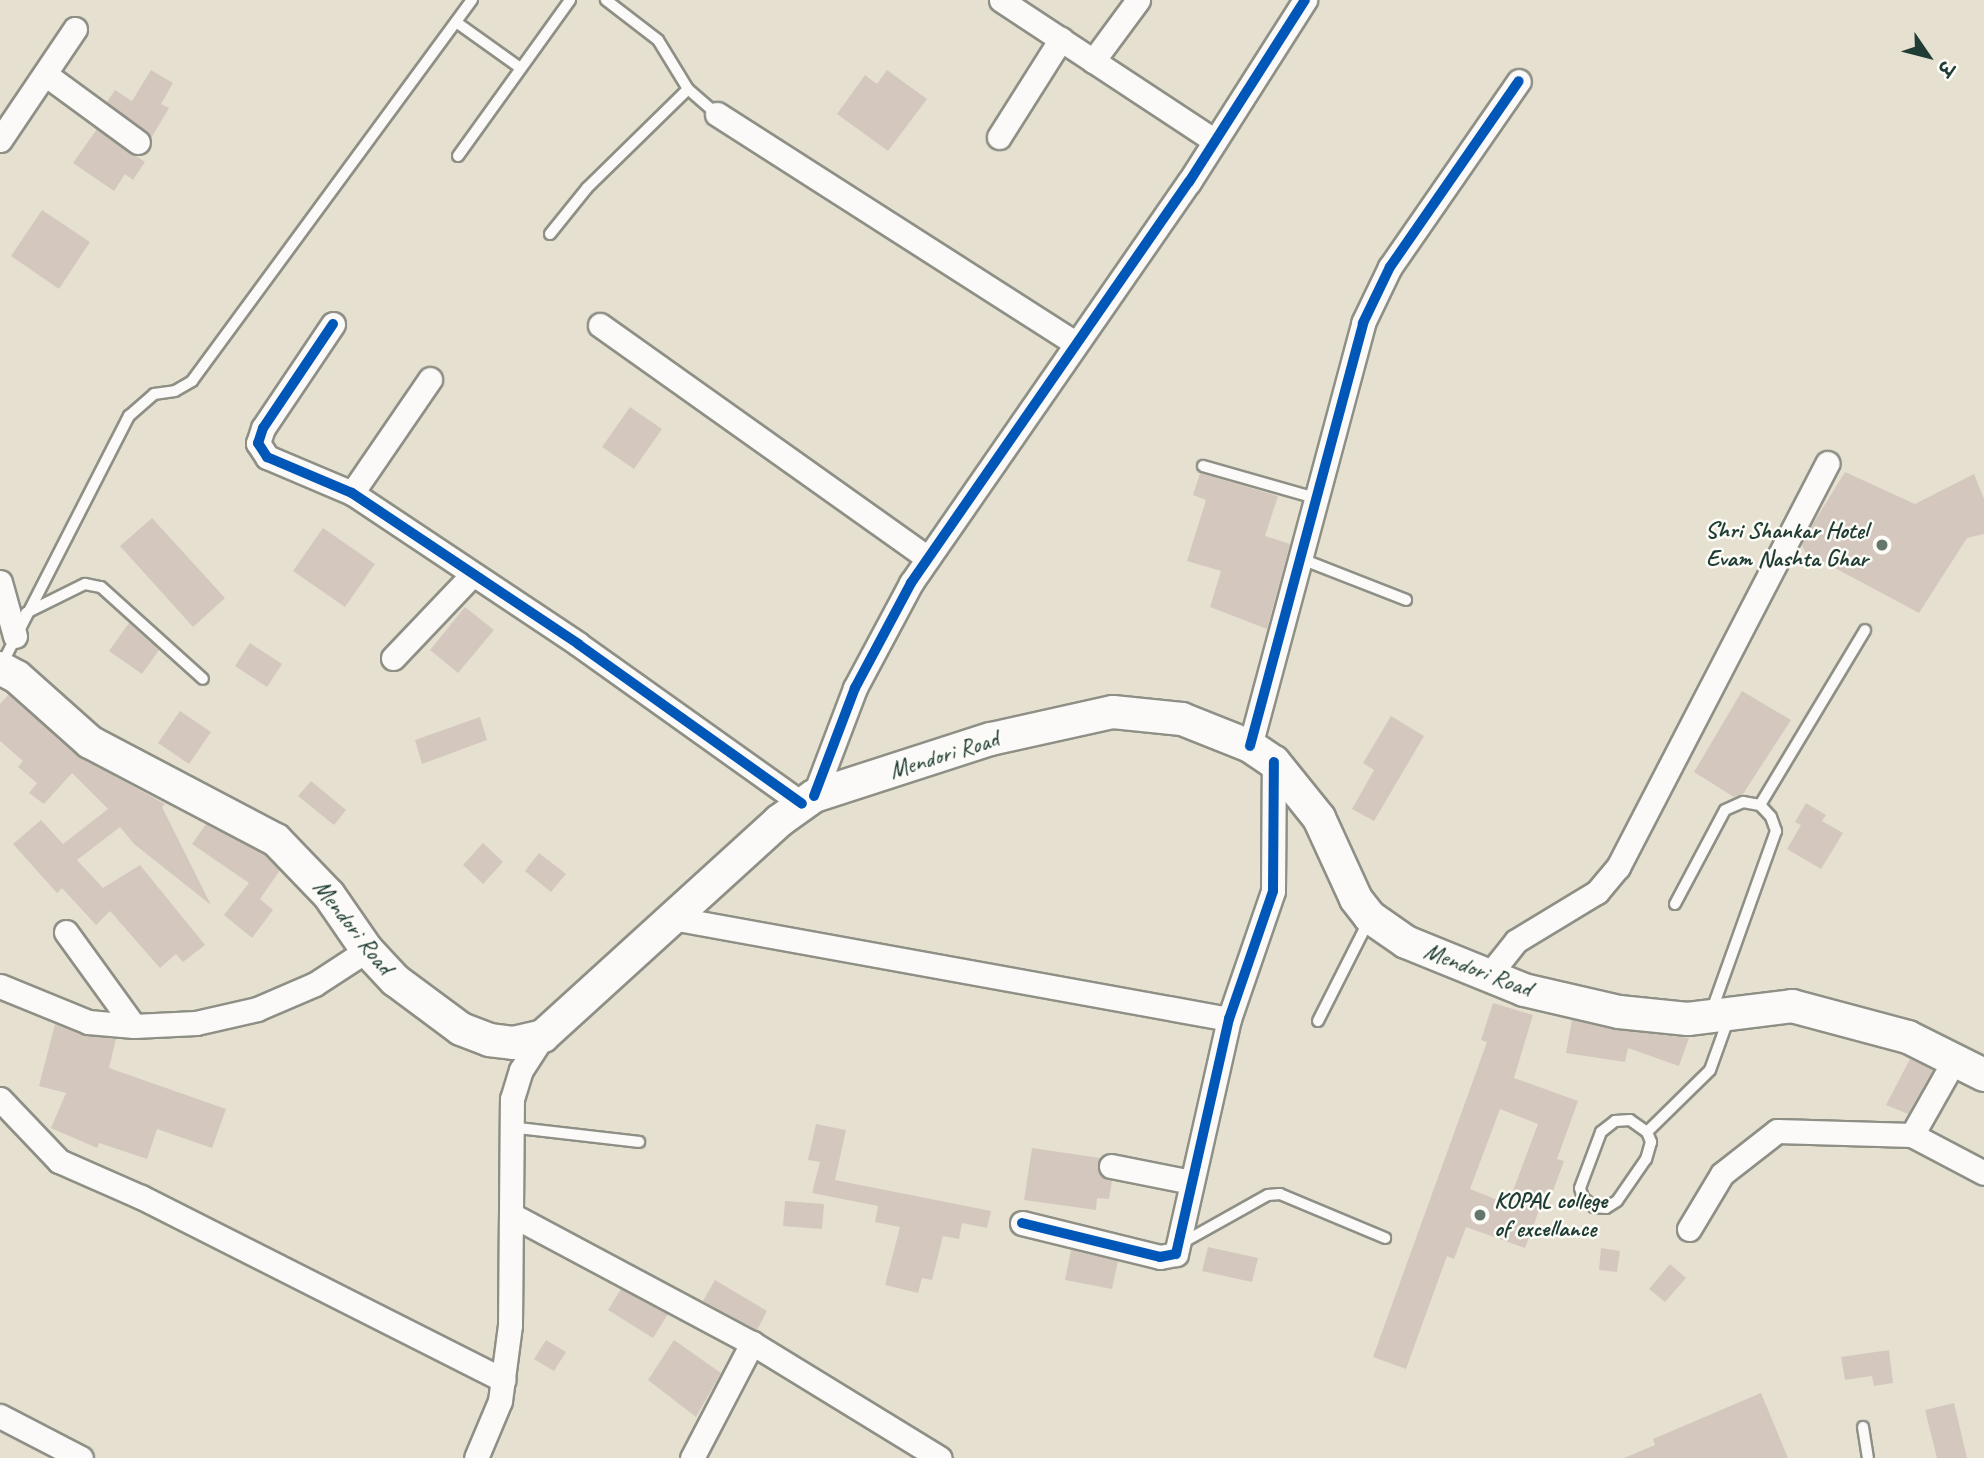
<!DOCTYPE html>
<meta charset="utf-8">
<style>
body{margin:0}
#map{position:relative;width:1984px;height:1458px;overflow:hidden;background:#e6e0d0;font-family:Caveat,"Playpen Sans Deva",sans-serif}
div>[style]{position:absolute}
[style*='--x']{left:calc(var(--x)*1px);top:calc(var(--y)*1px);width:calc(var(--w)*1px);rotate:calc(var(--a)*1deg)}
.building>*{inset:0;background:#d4c8be}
.roads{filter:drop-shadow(2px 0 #8e9086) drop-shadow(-2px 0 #8e9086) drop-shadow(0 2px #8e9086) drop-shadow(0 -2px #8e9086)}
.lane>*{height:10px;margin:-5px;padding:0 5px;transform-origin:5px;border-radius:5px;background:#fbfaf8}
.street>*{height:23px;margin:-11.5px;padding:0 11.5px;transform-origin:11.5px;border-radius:11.5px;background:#fbfaf8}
.secondary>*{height:32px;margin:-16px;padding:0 16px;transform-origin:16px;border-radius:16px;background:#fbfaf8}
.cycleway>*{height:10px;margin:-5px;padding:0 5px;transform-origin:5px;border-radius:5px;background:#0057b8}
.dots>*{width:19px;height:19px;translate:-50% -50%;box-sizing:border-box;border:4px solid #fdfcf7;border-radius:50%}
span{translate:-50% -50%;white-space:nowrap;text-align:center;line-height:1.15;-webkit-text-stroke:5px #fdfcf7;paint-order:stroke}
.poi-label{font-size:24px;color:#1f3d34;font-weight:700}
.right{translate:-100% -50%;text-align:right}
.left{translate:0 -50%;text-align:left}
.street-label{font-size:24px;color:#1f3d34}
.north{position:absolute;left:1893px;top:21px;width:70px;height:70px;-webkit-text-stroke:5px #fdfcf7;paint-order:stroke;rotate:125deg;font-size:19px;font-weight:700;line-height:28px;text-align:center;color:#1f3d34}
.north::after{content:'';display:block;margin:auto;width:24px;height:32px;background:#1f3d34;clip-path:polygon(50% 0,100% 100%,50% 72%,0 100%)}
</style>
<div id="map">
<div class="building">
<div style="clip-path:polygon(151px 70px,173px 83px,161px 104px,169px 108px,151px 138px,107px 102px,115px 90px,132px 101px)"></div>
<div style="clip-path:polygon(887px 70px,927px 99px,888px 151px,837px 114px,865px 75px,877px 84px)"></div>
<div style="clip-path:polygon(97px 129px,145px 162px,133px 180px,125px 174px,114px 191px,73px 163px)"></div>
<div style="clip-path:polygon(42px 210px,90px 242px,59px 289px,11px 256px)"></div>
<div style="clip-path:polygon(630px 407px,662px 429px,634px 469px,602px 447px)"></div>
<div style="clip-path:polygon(1845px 472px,1915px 504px,1974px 474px,1984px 499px,1984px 534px,1967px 538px,1919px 613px,1805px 552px,1801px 543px)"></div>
<div style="clip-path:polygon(1200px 473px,1278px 496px,1265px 536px,1290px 544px,1267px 629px,1210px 607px,1221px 571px,1187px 561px,1206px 500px,1193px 495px)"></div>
<div style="clip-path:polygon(152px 518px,225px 598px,193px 627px,120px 546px)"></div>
<div style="clip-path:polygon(323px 528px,375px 564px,345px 607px,293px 571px)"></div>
<div style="clip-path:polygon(465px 607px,494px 630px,458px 673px,430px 650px)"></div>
<div style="clip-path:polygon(129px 623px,159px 650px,142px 674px,109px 651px)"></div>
<div style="clip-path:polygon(250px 643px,282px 664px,267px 687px,235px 666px)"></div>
<div style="clip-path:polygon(1742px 691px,1791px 720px,1743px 794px,1734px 797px,1694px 772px)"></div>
<div style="clip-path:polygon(9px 694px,78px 756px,165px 804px,162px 807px,211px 905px,134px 844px,120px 827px,77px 860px,103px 888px,140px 865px,205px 945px,183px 962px,176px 954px,160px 968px,110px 911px,96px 925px,62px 888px,57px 893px,13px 844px,41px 820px,63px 844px,108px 809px,72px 773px,44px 804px,29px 793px,37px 783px,18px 767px,23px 761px,0 741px,0 704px)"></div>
<div style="clip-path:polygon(180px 711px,211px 732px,189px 764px,158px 743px)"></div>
<div style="clip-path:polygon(1391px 716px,1424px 736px,1374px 821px,1352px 809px,1374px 770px,1363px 763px)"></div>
<div style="clip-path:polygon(480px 717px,487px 740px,422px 764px,415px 740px)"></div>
<div style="clip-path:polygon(311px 781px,346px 810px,334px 825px,298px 796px)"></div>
<div style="clip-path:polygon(1806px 803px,1826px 815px,1822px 821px,1843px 833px,1821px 869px,1787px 849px,1801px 825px,1795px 822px)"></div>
<div style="clip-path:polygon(206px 824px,265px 855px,280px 870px,260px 899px,273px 910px,252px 938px,224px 915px,249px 883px,192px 844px)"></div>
<div style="clip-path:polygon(483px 843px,503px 862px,483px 884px,463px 865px)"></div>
<div style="clip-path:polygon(539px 853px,566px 874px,551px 892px,525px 871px)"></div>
<div style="clip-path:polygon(evenodd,1493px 1003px,1533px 1015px,1514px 1078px,1578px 1101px,1557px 1159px,1564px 1161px,1553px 1191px,1547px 1189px,1525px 1248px,1466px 1227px,1454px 1259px,1447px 1256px,1406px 1369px,1373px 1357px,1487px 1042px,1481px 1040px,1493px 1003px,1500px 1109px,1538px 1124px,1508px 1204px,1470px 1189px,1500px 1109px)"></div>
<div style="clip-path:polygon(1572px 1020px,1617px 1030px,1689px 1038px,1679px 1066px,1628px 1048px,1625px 1062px,1566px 1053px)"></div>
<div style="clip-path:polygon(55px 1024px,83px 1035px,116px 1039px,109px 1068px,226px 1109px,212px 1148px,157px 1129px,147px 1159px,99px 1143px,97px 1148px,51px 1128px,66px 1093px,39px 1086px)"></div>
<div style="clip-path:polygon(1910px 1059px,1933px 1070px,1908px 1114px,1886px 1105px)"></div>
<div style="clip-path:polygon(816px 1124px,846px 1130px,835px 1180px,991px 1211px,987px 1228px,962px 1223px,959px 1239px,943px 1236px,932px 1280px,922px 1278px,918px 1293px,885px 1285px,900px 1227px,875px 1222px,878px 1206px,812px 1193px,820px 1162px,808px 1160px)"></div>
<div style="clip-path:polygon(1032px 1148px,1100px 1158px,1098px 1172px,1112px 1180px,1109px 1199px,1097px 1198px,1096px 1210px,1024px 1200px)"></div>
<div style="clip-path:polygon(785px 1201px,824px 1204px,822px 1229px,783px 1226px)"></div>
<div style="clip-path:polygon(1208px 1247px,1258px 1258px,1252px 1282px,1202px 1271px)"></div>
<div style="clip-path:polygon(1601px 1248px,1620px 1251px,1617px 1272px,1599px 1270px)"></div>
<div style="clip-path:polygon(1071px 1250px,1118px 1261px,1112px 1289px,1065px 1280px)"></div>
<div style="clip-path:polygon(1670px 1264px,1686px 1278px,1665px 1302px,1649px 1289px)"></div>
<div style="clip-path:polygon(715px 1280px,767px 1311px,757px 1330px,703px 1301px)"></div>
<div style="clip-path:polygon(621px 1289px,668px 1314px,653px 1338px,608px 1310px)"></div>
<div style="clip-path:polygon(546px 1340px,566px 1352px,554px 1371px,534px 1359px)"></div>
<div style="clip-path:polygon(674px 1340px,721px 1373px,696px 1417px,648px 1380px)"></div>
<div style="clip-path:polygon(1889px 1350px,1893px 1383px,1874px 1386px,1872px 1376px,1845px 1380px,1841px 1357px)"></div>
<div style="clip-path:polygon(1761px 1393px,1788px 1458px,1624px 1458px,1655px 1445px,1653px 1439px)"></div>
<div style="clip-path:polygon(1954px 1403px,1967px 1458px,1937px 1458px,1925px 1410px)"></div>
</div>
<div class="roads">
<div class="lane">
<div style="--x:456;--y:22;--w:77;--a:35.5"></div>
<div style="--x:688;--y:89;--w:38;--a:41"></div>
<div style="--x:458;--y:156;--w:192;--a:-54.3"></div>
<div style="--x:550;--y:234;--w:59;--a:-51.2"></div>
<div style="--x:587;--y:188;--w:141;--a:-44.4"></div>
<div style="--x:688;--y:89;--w:57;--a:-121.5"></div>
<div style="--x:658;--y:40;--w:66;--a:-142.4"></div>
<div style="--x:1203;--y:466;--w:116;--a:15.9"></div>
<div style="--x:1299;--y:558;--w:115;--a:21.4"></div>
<div style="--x:26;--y:613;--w:66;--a:-26.2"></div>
<div style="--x:85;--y:584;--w:16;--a:11"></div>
<div style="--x:101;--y:587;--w:137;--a:42"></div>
<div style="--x:2;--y:664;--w:279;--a:-62.9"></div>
<div style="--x:129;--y:416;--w:33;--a:-41"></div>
<div style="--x:154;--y:394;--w:21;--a:-8"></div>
<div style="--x:175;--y:391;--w:20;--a:-30"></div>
<div style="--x:192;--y:381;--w:473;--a:-53.7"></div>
<div style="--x:1760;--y:805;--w:204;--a:-59"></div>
<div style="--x:1675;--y:904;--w:106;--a:-62"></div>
<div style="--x:1725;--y:810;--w:20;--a:-24"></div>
<div style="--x:1743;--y:802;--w:17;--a:10"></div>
<div style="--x:1760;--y:805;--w:16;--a:47"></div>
<div style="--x:1771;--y:817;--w:15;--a:70"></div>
<div style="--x:1776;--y:831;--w:193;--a:109.7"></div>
<div style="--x:1318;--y:1021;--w:113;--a:-63.2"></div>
<div style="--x:1630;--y:1120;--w:21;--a:35"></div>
<div style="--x:1647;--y:1132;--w:11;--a:68"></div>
<div style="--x:1651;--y:1142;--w:18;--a:106"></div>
<div style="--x:1646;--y:1159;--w:51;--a:124.6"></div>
<div style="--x:1617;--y:1201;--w:13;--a:148"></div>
<div style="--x:1606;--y:1208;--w:12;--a:-175"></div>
<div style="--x:1594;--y:1207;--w:14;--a:-141"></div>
<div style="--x:1583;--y:1198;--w:10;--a:-107"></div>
<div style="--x:1580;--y:1188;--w:60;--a:-69.4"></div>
<div style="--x:1601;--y:1132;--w:18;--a:-38"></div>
<div style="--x:1615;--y:1121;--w:15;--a:-4"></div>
<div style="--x:510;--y:1127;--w:130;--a:6.6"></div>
<div style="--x:1647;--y:1132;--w:88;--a:-44.5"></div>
<div style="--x:1710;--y:1070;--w:53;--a:-70.2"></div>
<div style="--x:1182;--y:1243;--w:98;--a:-29.2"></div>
<div style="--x:1268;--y:1195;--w:12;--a:-5"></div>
<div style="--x:1280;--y:1194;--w:114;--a:22.7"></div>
<div style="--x:1863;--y:1427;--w:31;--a:81"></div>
</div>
<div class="street">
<div style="--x:1001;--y:0;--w:256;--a:33.4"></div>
<div style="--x:1093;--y:61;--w:76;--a:-53.6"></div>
<div style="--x:45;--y:74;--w:115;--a:36.2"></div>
<div style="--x:717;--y:114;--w:426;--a:32.6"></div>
<div style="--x:999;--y:137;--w:116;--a:-57.7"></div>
<div style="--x:0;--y:140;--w:134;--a:-56"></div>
<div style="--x:333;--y:324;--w:125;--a:123.9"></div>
<div style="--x:263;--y:428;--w:16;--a:108"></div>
<div style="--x:258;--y:443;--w:17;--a:57"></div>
<div style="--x:267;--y:457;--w:92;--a:23"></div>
<div style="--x:352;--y:493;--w:272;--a:33.7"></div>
<div style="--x:578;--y:644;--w:275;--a:35.5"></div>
<div style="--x:600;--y:325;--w:402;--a:35.4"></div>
<div style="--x:352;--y:493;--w:138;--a:-55.6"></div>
<div style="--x:0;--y:582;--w:56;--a:74.5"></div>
<div style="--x:393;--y:658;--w:113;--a:-46.4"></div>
<div style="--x:1250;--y:746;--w:438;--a:-75"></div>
<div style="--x:1363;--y:323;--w:62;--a:-64.3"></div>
<div style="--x:1390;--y:267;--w:226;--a:-55.3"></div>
<div style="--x:814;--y:796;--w:116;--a:-69.2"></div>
<div style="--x:855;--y:688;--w:119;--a:-61.9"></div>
<div style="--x:911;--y:583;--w:488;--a:-55.3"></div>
<div style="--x:1189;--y:182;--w:216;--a:-57.5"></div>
<div style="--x:672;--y:918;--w:566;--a:10.28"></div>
<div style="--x:66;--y:932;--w:116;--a:54.1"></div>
<div style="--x:1489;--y:975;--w:43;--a:-51.5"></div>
<div style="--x:1516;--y:941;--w:95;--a:-31.2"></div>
<div style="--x:1597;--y:892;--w:33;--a:-50"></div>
<div style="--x:1618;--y:867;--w:455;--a:-62.6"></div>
<div style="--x:0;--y:986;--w:95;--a:22.2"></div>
<div style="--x:88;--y:1022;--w:46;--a:5"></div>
<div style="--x:134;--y:1026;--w:62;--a:-2.8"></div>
<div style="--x:196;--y:1023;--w:63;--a:-12.9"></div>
<div style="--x:257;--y:1009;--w:63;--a:-23.3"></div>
<div style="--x:315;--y:984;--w:62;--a:-33.2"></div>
<div style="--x:0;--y:1099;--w:86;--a:46.4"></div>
<div style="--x:59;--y:1161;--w:90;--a:23.7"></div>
<div style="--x:141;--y:1197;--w:406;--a:26.8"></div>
<div style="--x:1912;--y:1135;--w:81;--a:27.8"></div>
<div style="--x:1111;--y:1166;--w:82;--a:11.3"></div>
<div style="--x:512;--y:1215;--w:272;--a:28.1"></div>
<div style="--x:752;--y:1343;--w:220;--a:31.5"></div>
<div style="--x:1022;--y:1223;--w:142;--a:13.8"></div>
<div style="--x:1160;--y:1257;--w:16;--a:-11"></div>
<div style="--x:1176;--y:1254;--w:241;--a:-77.3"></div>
<div style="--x:1229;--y:1019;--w:135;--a:-71"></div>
<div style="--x:1273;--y:891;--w:129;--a:-89.6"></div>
<div style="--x:1689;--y:1229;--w:64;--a:-59"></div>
<div style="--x:1722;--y:1174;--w:70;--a:-38"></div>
<div style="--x:1777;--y:1131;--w:135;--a:1.7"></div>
<div style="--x:1912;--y:1135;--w:87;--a:-60.5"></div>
<div style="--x:0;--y:1416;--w:91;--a:27.4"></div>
<div style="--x:476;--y:1458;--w:62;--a:-67.2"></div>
<div style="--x:500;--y:1401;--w:77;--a:-82.5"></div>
<div style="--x:510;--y:1325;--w:226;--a:-89.5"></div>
<div style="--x:512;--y:1099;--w:30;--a:-73"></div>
<div style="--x:521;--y:1070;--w:40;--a:-57.1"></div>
<div style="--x:692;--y:1458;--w:130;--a:-62.4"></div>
</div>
<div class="secondary">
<div style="--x:0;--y:668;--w:19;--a:28"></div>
<div style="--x:17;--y:677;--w:98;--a:41.7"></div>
<div style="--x:90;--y:742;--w:210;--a:27.8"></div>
<div style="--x:276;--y:840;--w:76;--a:46.1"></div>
<div style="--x:329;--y:895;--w:67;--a:55.4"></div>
<div style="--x:367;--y:950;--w:41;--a:47"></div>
<div style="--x:395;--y:980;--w:82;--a:36.6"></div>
<div style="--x:461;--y:1029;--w:30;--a:21"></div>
<div style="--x:489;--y:1040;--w:24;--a:7"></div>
<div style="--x:513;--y:1043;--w:31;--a:-13"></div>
<div style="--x:543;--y:1036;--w:319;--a:-42.3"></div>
<div style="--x:779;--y:821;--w:43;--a:-35.5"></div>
<div style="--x:814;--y:796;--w:186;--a:-17.9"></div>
<div style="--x:991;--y:739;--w:125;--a:-12.5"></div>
<div style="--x:1113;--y:712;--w:69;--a:5.8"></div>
<div style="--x:1182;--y:719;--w:73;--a:21.7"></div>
<div style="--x:1250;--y:746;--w:29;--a:34"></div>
<div style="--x:1274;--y:762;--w:72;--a:51.2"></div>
<div style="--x:1319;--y:818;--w:89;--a:65.4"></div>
<div style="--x:1356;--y:899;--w:23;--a:52"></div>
<div style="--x:1370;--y:917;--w:44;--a:34.8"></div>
<div style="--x:1406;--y:942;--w:127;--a:22.1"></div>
<div style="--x:1524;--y:990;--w:98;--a:13"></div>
<div style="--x:1619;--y:1012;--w:69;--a:5.8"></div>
<div style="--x:1688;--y:1019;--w:105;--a:-7.1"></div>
<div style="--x:1792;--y:1006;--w:120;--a:15"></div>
<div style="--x:1908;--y:1037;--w:85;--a:26.6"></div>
</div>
</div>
<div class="cycleway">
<div style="--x:333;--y:324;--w:125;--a:123.9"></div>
<div style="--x:263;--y:428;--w:16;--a:108"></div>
<div style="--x:258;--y:443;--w:17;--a:57"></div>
<div style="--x:267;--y:457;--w:92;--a:23"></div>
<div style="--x:352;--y:493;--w:272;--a:33.7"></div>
<div style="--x:578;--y:644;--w:275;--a:35.5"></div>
<div style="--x:1250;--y:746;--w:438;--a:-75"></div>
<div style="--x:1363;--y:323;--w:62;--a:-64.3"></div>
<div style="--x:1390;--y:267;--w:226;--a:-55.3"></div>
<div style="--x:814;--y:796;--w:116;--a:-69.2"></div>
<div style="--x:855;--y:688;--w:119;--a:-61.9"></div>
<div style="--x:911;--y:583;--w:488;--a:-55.3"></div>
<div style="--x:1189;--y:182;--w:216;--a:-57.5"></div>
<div style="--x:1022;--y:1223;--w:142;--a:13.8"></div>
<div style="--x:1160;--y:1257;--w:16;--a:-11"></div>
<div style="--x:1176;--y:1254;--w:241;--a:-77.3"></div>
<div style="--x:1229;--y:1019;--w:135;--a:-71"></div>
<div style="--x:1273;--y:891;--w:129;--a:-89.6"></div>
</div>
<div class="dots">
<div style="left:1882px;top:545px;background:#65766b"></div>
<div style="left:1480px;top:1215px;background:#65766b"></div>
</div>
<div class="poi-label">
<span class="right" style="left:1868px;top:545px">Shri Shankar Hotel<br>Evam Nashta Ghar</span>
<span class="left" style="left:1494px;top:1215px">KOPAL college<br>of excellance</span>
</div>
<div class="street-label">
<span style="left:944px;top:755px;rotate:-17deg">Mendori Road</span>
<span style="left:353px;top:927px;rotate:52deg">Mendori Road</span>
<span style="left:1478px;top:970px;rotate:21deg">Mendori Road</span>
</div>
<div class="north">उ</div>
</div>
